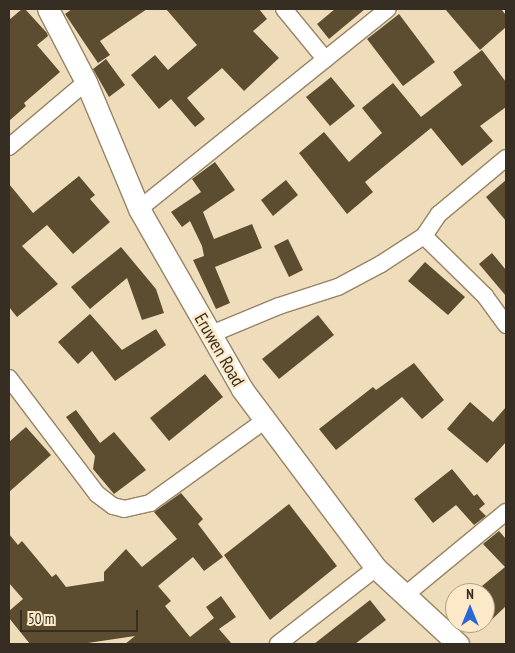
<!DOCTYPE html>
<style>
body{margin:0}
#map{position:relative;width:515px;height:653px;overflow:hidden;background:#efdcba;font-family:"PT Sans Narrow",sans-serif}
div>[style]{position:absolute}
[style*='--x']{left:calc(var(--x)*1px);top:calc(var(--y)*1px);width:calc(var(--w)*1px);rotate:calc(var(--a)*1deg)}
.building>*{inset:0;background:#5d4d30}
.roads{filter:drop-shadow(1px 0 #968465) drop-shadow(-1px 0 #968465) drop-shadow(0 1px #968465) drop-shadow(0 -1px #968465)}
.minor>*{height:16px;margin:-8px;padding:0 8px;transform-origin:8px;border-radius:8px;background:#fff}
.tertiary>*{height:21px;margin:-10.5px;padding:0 10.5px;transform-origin:10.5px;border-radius:10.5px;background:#fff}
span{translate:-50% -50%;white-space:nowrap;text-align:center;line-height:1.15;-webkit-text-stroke:5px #fce9c7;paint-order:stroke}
.street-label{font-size:18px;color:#362e22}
.frame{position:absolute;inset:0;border:10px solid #362e22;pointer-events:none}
.north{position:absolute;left:445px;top:583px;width:50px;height:50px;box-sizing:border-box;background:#fce9c7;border:1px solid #ad9e85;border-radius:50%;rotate:0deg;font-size:14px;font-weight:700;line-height:20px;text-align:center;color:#362e22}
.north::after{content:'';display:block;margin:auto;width:18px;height:22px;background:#2b67d4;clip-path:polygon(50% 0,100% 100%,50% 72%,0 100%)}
.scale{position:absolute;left:20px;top:610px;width:118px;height:22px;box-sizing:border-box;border:2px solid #362e22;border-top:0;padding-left:6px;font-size:15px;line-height:18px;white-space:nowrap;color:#362e22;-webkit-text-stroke:4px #fce9c7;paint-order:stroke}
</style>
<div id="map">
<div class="building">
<div style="clip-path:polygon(22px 9px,25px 9px,47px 33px,48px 36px,37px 45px,60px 72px,24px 103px,26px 106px,9px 121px,9px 20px)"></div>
<div style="clip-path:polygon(72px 9px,147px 9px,100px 41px,110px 55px,98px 63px,65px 14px)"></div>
<div style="clip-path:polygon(166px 9px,259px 9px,267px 19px,253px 31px,279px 58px,244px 91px,222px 68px,187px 98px,205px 119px,195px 127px,171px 99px,159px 109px,131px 75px,155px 55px,168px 70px,197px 45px)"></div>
<div style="clip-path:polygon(335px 9px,365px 9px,329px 39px,317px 24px)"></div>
<div style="clip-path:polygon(445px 9px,501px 9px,506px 15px,506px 27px,480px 50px)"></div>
<div style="clip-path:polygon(399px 14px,435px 62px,403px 86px,367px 39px)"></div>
<div style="clip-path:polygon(482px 50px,506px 82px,506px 107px,480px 126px,493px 141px,462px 166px,431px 128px,365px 182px,373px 192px,347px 214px,299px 153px,324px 132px,349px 162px,382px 133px,362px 108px,393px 83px,421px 117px,462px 85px,453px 72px)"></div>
<div style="clip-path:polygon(106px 59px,125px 85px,109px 97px,93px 69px)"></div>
<div style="clip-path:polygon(331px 77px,355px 106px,330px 126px,306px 97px)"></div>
<div style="clip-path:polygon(215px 162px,235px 190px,203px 212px,214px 239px,252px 224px,262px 248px,215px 267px,230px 303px,216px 309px,193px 260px,204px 256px,202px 246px,190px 221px,182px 227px,171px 212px,201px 192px,192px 179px)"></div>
<div style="clip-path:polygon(79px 176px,95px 195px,90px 199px,110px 222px,73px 254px,47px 225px,22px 246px,58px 284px,17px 317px,9px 307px,9px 184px,33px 213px)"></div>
<div style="clip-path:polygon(286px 180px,298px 195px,273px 216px,261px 200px)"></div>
<div style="clip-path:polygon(506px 180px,506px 221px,486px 197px)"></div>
<div style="clip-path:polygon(288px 239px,303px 270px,289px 277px,274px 246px)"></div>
<div style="clip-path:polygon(121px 247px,156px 289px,164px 313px,142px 320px,127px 278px,90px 309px,71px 287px)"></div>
<div style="clip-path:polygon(492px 253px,506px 270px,506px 296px,479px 264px)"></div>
<div style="clip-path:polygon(425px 262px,465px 297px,448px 315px,408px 281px)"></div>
<div style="clip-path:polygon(90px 314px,122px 350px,156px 329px,166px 345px,115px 381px,92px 351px,78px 364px,58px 342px)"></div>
<div style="clip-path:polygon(318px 315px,334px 335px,279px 379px,262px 359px)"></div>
<div style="clip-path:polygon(414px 363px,444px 400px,422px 419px,402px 397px,336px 450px,319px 429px,373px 387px,376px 390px)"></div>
<div style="clip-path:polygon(205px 374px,223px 397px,169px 441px,150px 418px)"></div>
<div style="clip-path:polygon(470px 402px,493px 422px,506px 407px,506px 442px,487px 463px,447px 429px)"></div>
<div style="clip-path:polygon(76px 410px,100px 443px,114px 432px,146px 470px,114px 494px,93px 469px,95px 456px,66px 417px)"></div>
<div style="clip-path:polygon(26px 427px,51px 455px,9px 492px,9px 442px)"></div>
<div style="clip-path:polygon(452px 469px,474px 496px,477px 494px,485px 504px,479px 509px,486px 516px,474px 525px,456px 505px,433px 523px,414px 499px)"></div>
<div style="clip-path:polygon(181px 493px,203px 519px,198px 524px,223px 557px,204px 571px,193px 557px,158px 586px,171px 601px,165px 606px,190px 637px,214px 618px,206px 607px,221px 596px,236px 617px,219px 629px,232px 644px,125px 644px,135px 636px,81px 644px,30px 644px,9px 618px,9px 611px,23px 599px,9px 583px,9px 534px,18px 545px,22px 541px,52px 577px,56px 574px,66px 587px,104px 581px,104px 572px,126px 549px,142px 567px,177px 539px,154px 512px)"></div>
<div style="clip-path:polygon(289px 504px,337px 566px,270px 620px,224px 555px)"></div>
<div style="clip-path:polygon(499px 531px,506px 539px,506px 606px,485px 626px,485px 590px,482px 586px,505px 567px,483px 544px)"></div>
<div style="clip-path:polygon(370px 600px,386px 620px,355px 644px,314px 644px)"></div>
</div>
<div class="roads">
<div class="minor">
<div style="--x:284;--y:9;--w:65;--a:50.6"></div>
<div style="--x:9;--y:147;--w:101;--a:-40.2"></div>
<div style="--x:139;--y:209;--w:319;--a:-38.8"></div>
<div style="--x:424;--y:236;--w:86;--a:44.5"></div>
<div style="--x:485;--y:296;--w:36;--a:54"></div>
<div style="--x:209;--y:335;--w:76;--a:-22.5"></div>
<div style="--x:279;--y:306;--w:62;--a:-17.9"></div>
<div style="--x:338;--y:287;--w:49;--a:-28.1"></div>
<div style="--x:381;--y:264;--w:51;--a:-33.1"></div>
<div style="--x:424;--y:236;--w:27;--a:-56"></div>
<div style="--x:439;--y:214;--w:87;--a:-39.9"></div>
<div style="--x:9;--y:378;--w:146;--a:52.8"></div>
<div style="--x:97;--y:494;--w:20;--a:37"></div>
<div style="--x:113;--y:506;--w:11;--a:15"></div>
<div style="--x:124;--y:509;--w:27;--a:-13"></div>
<div style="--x:150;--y:503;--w:140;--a:-35.7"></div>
<div style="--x:404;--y:596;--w:132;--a:-39.5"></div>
<div style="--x:278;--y:644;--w:124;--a:-37.8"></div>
</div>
<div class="tertiary">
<div style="--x:48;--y:9;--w:82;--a:62.5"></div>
<div style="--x:86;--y:82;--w:138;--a:67.3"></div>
<div style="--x:139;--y:209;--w:207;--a:60.2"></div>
<div style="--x:242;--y:389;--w:224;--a:53.2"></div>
<div style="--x:376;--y:568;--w:112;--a:42.8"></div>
</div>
</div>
<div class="street-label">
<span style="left:219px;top:350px;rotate:60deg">Eruwen Road</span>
</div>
<div class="frame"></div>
<div class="north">N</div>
<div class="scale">50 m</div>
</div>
